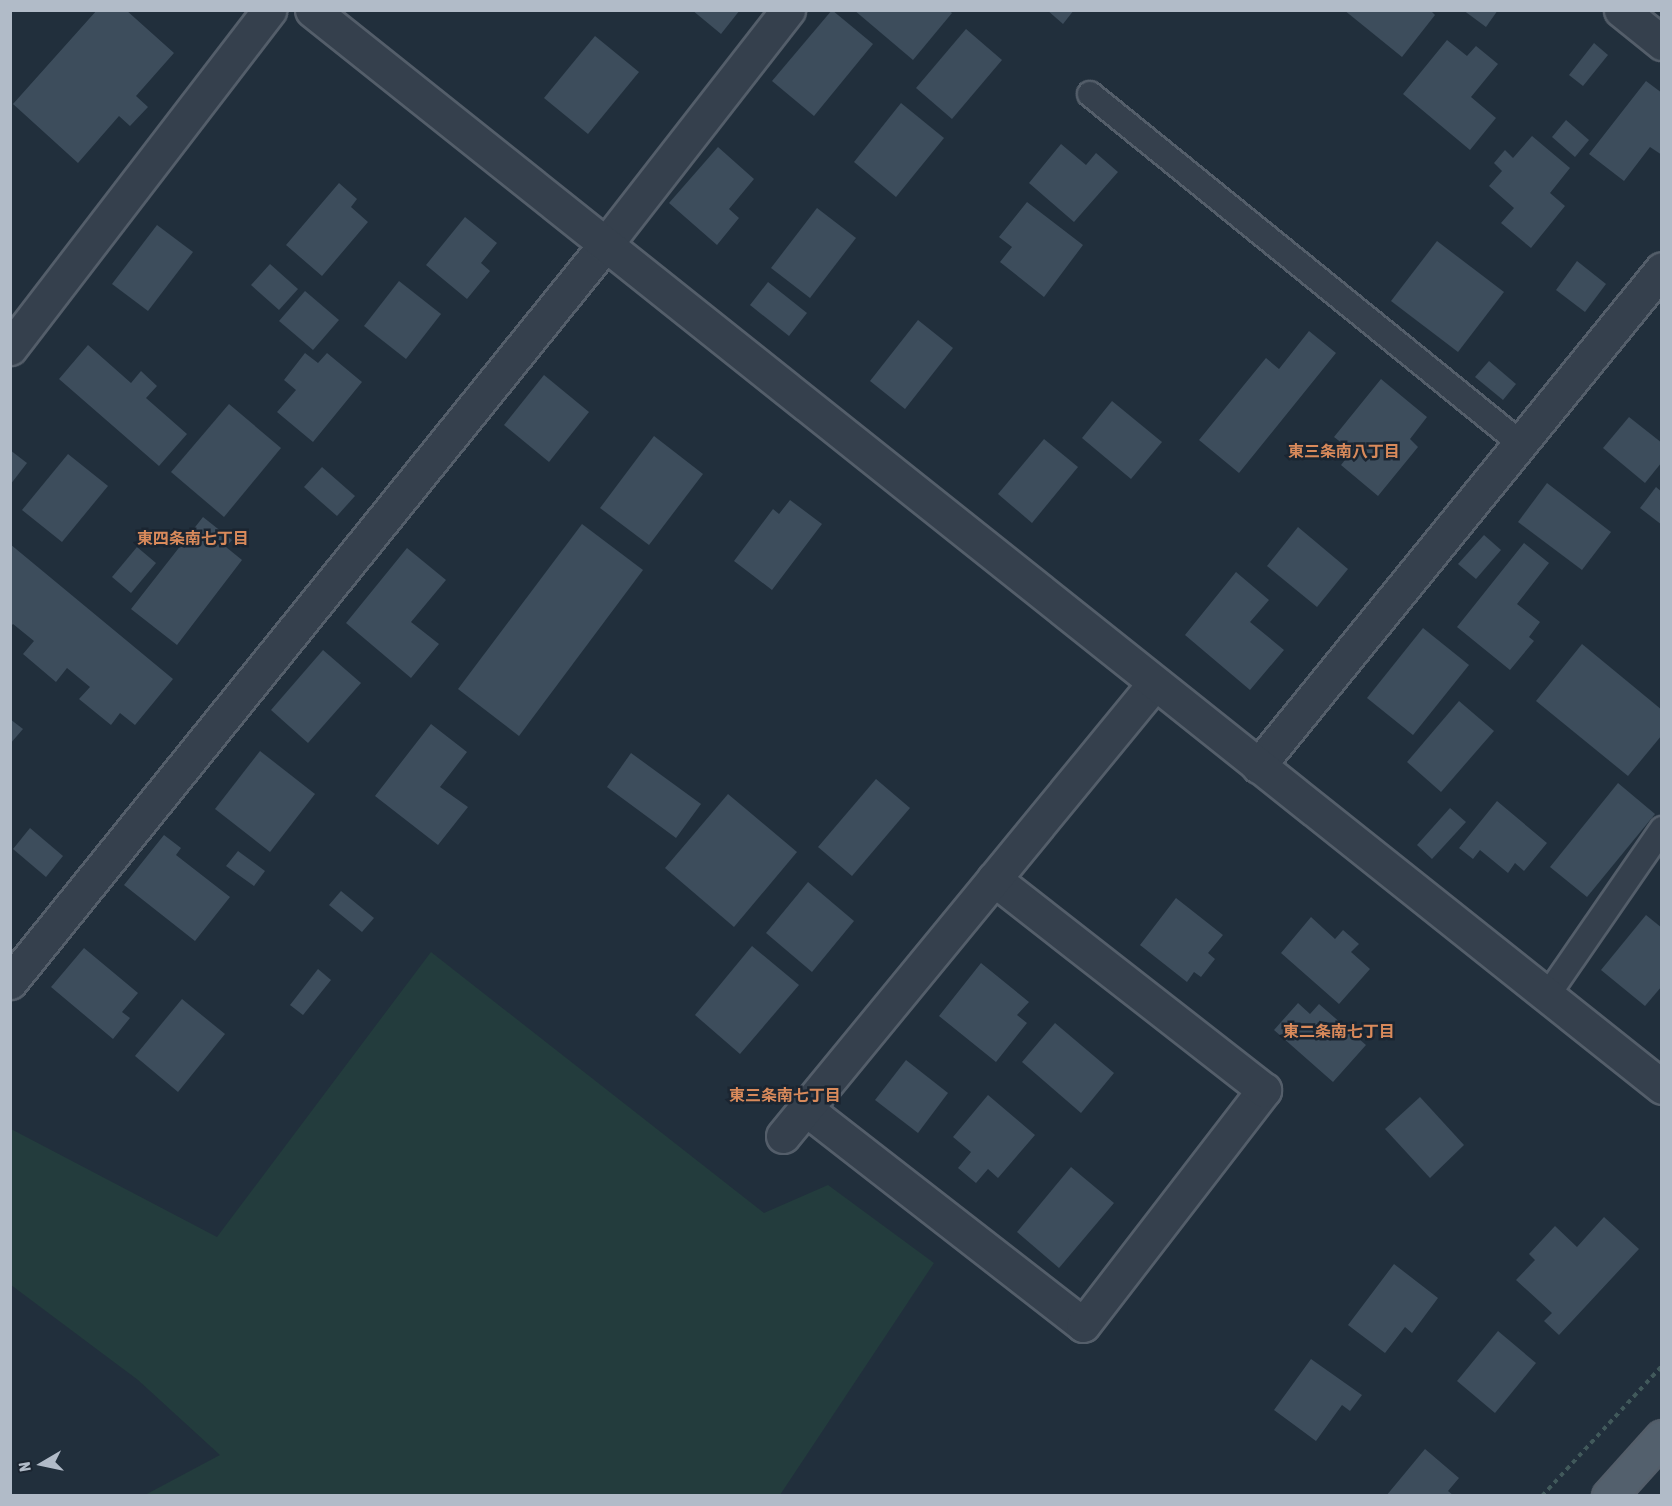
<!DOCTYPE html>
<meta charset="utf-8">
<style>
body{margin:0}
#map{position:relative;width:1672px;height:1506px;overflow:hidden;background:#212f3c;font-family:"Asap Condensed","Noto Sans JP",sans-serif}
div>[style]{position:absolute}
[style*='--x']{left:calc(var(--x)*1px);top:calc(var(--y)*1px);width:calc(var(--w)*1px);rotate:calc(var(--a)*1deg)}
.green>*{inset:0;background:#233c3d}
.building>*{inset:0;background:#3d4d5c}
.path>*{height:4px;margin-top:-2px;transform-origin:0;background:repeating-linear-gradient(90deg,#41595b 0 4.5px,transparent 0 9px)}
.roads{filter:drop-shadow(2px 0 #545e6a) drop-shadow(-2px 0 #545e6a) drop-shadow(0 2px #545e6a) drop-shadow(0 -2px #545e6a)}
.service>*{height:24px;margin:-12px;padding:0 12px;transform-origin:12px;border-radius:12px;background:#35404d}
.minor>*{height:33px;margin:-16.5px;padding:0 16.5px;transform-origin:16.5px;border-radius:16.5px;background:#35404d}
.tertiary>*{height:33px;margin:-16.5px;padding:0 16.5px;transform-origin:16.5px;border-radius:16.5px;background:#35404d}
.primary>*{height:33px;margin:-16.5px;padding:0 16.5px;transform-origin:16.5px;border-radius:16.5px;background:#53606d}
span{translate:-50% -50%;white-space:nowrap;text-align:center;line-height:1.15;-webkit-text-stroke:5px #1b2531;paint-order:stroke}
.neighbourhood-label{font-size:16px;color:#d98a5b;font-weight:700}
.frame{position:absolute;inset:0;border:12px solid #b1bbc8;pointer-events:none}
.north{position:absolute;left:12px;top:1434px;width:60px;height:60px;-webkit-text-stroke:4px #1b2531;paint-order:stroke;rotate:261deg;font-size:16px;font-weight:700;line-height:24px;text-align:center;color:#b1bbc8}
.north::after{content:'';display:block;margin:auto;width:21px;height:27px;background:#b1bbc8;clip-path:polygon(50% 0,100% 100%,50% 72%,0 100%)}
</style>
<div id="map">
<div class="green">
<div style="clip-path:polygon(431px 952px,764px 1213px,828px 1185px,934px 1263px,780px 1495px,145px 1495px,220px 1455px,138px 1380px,11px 1285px,11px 1129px,217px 1237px)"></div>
</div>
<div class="building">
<div style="clip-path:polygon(97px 10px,126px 10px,174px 53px,136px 96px,148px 107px,130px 126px,119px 116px,78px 163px,13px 104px)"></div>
<div style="clip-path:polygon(692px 10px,740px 10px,721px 34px)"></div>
<div style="clip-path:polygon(832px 10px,873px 44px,814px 116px,772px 81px)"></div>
<div style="clip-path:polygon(854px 10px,948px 10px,952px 13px,913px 60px)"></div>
<div style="clip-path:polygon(1047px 10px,1074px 10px,1063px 24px)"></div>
<div style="clip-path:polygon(1344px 10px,1430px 10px,1435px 15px,1402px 57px)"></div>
<div style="clip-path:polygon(1463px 10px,1498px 10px,1486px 27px)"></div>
<div style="clip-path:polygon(966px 29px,1002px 60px,952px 119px,916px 88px)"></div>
<div style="clip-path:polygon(595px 36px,639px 72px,588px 134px,544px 98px)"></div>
<div style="clip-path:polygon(1447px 40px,1467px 56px,1476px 46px,1498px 64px,1471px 97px,1496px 118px,1470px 150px,1403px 94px)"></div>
<div style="clip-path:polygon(1594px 43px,1608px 55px,1583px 86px,1569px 75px)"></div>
<div style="clip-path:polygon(1646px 81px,1662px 93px,1662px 155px,1650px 147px,1624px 181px,1589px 154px)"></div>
<div style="clip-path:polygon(901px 103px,944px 138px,896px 197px,854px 162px)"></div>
<div style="clip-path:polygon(1566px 120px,1589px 140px,1575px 157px,1552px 137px)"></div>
<div style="clip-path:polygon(1532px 136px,1570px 168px,1550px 193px,1565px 206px,1531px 248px,1501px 223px,1514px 208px,1489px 186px,1502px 171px,1494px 163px,1505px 150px,1513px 158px)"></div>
<div style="clip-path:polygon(1061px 144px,1086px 165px,1096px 153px,1118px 172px,1074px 222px,1029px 183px)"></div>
<div style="clip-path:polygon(718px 147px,754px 179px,729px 209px,739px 218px,717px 245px,669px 203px)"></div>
<div style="clip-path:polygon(339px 183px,357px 199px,351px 207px,368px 222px,322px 276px,286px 245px)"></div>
<div style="clip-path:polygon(1027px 202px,1083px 245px,1044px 297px,1000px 262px,1012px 247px,999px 237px)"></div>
<div style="clip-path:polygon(817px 208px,856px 238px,810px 298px,771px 268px)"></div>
<div style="clip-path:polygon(465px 217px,497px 243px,481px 263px,490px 271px,467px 299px,426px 265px)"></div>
<div style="clip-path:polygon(157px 225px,193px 252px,148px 311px,112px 284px)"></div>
<div style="clip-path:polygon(1437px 241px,1504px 292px,1458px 352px,1391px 301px)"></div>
<div style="clip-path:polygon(1577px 261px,1606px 284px,1585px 312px,1556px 290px)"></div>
<div style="clip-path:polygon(270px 264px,298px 289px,279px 310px,251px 285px)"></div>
<div style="clip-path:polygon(399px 281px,441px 314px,406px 359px,364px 326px)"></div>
<div style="clip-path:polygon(768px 282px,807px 313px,789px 336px,750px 305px)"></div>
<div style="clip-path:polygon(305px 291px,339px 320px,313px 350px,279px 321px)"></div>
<div style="clip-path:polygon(918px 320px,953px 348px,905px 409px,870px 381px)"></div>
<div style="clip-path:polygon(1309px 331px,1336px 353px,1239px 473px,1199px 440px,1266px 358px,1279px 369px)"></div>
<div style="clip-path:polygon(88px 345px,131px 383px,141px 371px,157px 386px,146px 398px,187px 434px,159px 466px,59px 379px)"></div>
<div style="clip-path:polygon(305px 353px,318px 363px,327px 353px,362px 382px,313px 442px,277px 412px,296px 390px,284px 380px)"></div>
<div style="clip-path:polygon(1489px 361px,1516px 384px,1503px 400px,1475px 377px)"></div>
<div style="clip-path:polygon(544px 375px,589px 412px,549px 462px,504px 425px)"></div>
<div style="clip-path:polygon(1381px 379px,1427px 417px,1410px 439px,1418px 447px,1378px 496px,1341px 465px,1352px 451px,1334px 437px)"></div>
<div style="clip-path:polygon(1112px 401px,1162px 442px,1131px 479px,1082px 438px)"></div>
<div style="clip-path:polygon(229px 404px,281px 448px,224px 517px,171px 472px)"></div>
<div style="clip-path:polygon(1629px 417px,1662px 443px,1662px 462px,1645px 483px,1603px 448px)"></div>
<div style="clip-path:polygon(654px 436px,703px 474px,649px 545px,600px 508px)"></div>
<div style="clip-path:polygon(1044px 439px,1078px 467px,1032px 523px,998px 494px)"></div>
<div style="clip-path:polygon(10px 450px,27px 463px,10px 485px)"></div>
<div style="clip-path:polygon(68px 454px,108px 486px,62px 542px,22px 510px)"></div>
<div style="clip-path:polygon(322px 467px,355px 496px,337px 516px,304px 487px)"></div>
<div style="clip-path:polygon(1547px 483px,1611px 532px,1582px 570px,1518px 522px)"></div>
<div style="clip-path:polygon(1656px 487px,1662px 492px,1662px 525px,1640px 508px)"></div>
<div style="clip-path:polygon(790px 500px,822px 524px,772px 590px,734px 561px,773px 509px,779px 514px)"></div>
<div style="clip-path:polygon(203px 517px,232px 540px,226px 547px,242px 560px,177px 645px,131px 609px)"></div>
<div style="clip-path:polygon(582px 524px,643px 570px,519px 736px,458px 689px)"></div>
<div style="clip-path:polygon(1298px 527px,1348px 569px,1317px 607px,1267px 566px)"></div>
<div style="clip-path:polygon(1484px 535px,1501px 550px,1476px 579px,1458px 564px)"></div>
<div style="clip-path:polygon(1524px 543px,1549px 563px,1517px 604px,1540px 622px,1529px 637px,1534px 641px,1510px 670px,1457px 627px)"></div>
<div style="clip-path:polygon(10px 544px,173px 679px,135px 725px,120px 713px,111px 725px,79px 699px,90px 687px,67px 668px,56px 682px,23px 654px,34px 641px,13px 624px,10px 627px)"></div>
<div style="clip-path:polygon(137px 547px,156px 563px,131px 593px,112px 577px)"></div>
<div style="clip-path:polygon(407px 548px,446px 580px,411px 622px,439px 644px,411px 678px,346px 623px)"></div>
<div style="clip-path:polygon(1236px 572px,1269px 600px,1250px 622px,1284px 650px,1250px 690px,1185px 635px)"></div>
<div style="clip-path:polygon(1423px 628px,1469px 665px,1413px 735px,1367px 698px)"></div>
<div style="clip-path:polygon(1582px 644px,1662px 710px,1662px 735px,1628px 776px,1536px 701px)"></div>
<div style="clip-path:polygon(323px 650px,361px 683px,308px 743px,271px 710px)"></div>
<div style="clip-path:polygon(1459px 701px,1494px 731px,1441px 792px,1407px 762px)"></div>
<div style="clip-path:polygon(10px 719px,23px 729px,10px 744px)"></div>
<div style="clip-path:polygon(431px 724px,467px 752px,440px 787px,468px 807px,438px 845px,375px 796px)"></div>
<div style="clip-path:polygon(260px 751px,315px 794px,270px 852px,215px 809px)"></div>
<div style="clip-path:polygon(631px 753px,701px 804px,676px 838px,607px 787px)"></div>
<div style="clip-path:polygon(876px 779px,910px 808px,852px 876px,818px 847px)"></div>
<div style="clip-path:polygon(1618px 783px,1655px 814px,1587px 897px,1550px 867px)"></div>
<div style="clip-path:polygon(728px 794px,797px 852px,734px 927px,665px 868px)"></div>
<div style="clip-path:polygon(1497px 801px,1547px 843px,1524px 871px,1515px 863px,1508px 873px,1480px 850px,1473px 859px,1459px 848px)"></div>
<div style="clip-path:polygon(1450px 808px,1466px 822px,1432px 859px,1417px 845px)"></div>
<div style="clip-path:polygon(30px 828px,63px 856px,46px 877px,13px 849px)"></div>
<div style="clip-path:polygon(164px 835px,181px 848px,176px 855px,230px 897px,195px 941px,124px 885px)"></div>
<div style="clip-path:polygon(238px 851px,265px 871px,254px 886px,226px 866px)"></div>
<div style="clip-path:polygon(808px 882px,854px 921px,812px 972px,766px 933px)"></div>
<div style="clip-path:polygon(341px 891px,374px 918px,362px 932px,329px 905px)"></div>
<div style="clip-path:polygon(1176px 898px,1223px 935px,1208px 953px,1215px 959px,1201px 977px,1194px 972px,1187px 982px,1140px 945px)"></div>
<div style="clip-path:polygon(1646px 915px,1662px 928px,1662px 986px,1645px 1006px,1601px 970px)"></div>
<div style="clip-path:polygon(1311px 917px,1335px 939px,1343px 930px,1359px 944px,1351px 952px,1370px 969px,1339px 1004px,1281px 953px)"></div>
<div style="clip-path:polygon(752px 946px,799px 985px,740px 1054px,695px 1015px)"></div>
<div style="clip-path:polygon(84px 948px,138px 993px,122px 1012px,130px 1018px,113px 1039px,51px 987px)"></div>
<div style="clip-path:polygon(981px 963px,1029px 1002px,1017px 1015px,1027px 1023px,996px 1062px,939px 1016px)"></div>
<div style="clip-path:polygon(318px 969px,331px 980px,303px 1015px,290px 1005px)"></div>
<div style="clip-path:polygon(182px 999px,225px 1034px,178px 1092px,135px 1056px)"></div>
<div style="clip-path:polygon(1298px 1003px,1310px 1014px,1319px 1004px,1366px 1045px,1333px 1082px,1274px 1030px)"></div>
<div style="clip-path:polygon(1055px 1023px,1114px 1073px,1081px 1113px,1022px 1062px)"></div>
<div style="clip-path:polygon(906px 1060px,948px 1093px,918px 1133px,875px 1100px)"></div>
<div style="clip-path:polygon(988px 1095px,1035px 1135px,998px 1178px,988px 1169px,976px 1183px,958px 1168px,971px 1152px,953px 1137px)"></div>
<div style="clip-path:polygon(1420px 1097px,1464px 1145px,1430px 1178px,1385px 1129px)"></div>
<div style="clip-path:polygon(1071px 1167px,1114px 1203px,1059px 1268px,1017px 1232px)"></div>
<div style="clip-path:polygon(1604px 1217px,1639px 1249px,1559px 1335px,1544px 1321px,1552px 1313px,1516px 1280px,1535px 1260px,1529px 1254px,1555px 1226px,1577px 1247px)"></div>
<div style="clip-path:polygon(1394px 1264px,1438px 1298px,1412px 1333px,1405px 1327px,1385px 1353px,1348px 1325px)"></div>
<div style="clip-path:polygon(1498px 1331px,1536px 1363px,1495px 1413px,1457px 1381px)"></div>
<div style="clip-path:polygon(1311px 1359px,1362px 1395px,1350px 1411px,1342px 1405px,1316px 1441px,1274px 1410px)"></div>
<div style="clip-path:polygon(1425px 1449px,1459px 1478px,1448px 1491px,1454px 1496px,1386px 1496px)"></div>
</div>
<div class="path">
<div style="--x:1542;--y:1496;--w:177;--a:-47.3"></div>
</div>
<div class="roads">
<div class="service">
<div style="--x:1090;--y:94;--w:554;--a:39.06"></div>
<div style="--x:1547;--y:996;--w:203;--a:-55.4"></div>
</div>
<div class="minor">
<div style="--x:1621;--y:10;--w:53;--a:38.8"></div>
<div style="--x:10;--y:348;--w:426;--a:-52.5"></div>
<div style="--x:1258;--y:766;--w:640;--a:-50.89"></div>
<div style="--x:10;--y:982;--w:947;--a:-51.09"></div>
<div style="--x:605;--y:245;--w:298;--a:-52.1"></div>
<div style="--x:806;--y:1109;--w:351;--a:37.9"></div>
<div style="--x:1083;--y:1325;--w:297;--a:-52.4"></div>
<div style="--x:1264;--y:1090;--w:343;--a:-142"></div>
<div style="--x:783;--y:1136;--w:585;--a:-50.62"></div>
</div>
<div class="tertiary">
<div style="--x:312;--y:10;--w:1727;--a:38.58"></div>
</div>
<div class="primary">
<div style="--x:1609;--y:1496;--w:79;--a:-48.1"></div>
</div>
</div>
<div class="neighbourhood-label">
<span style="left:1344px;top:451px">東三条南八丁目</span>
<span style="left:193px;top:538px">東四条南七丁目</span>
<span style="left:1339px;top:1031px">東二条南七丁目</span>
<span style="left:785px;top:1095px">東三条南七丁目</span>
</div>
<div class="frame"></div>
<div class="north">N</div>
</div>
